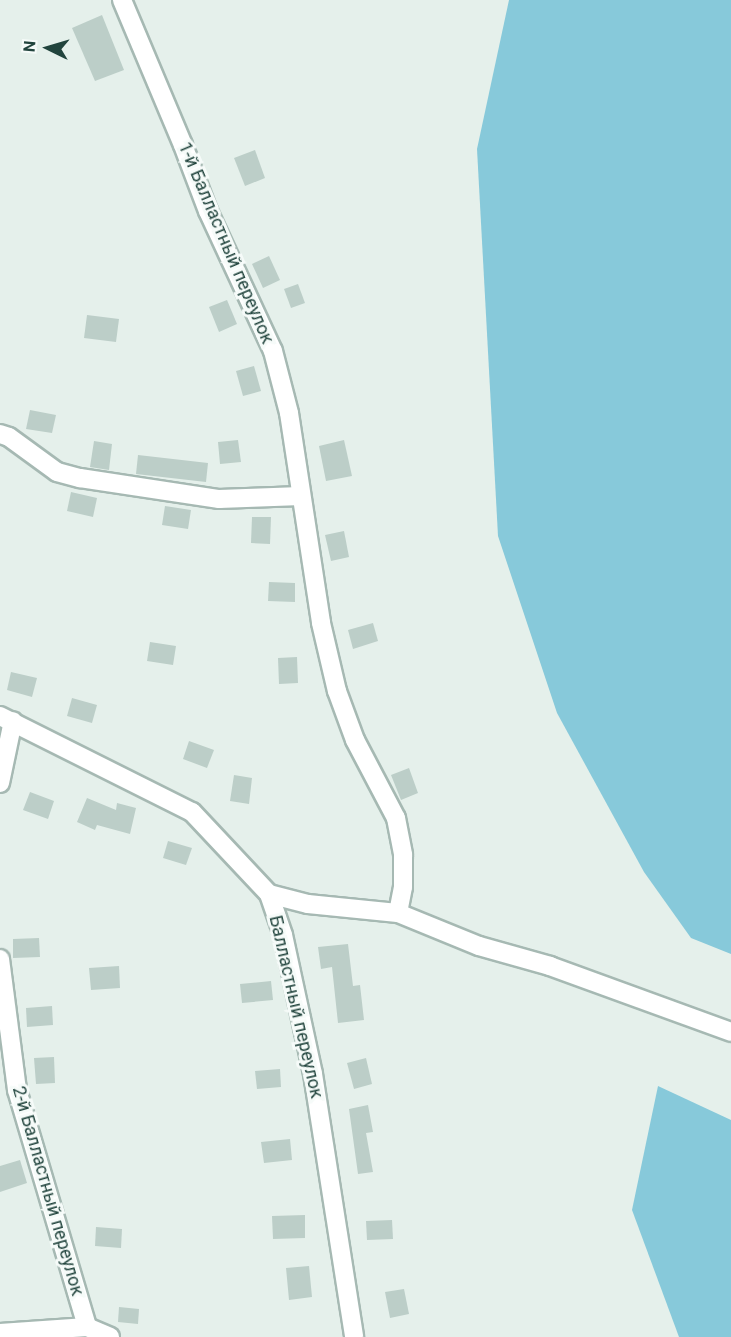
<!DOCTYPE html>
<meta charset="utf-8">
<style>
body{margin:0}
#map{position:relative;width:731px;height:1337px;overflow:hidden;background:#e5f0eb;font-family:Roboto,sans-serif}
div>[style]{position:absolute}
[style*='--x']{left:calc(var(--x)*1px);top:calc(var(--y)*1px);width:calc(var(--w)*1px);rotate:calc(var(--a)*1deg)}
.water>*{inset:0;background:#87c9da}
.building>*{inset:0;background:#bccec8}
.roads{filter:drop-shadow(2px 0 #a6b9b3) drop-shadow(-2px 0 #a6b9b3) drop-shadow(0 2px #a6b9b3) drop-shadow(0 -2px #a6b9b3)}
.minor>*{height:18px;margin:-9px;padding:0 9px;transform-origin:9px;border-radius:9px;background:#fff}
span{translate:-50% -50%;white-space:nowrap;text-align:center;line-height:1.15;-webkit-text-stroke:6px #f6fbf9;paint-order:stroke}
.street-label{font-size:18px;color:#21443d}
.north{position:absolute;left:18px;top:18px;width:60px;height:60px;-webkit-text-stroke:4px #f6fbf9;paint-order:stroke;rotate:275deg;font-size:16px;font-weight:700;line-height:24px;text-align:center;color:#21443d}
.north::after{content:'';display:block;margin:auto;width:21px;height:27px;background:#21443d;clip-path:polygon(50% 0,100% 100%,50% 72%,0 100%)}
</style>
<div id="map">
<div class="water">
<div style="clip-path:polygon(509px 0,731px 0,731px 954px,691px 938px,644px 872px,557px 713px,498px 536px,477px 149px)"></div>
<div style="clip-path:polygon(658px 1086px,731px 1120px,731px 1337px,679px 1337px,632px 1210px)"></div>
</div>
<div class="building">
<div style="clip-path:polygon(102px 15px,124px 70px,95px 81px,72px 28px)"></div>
<div style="clip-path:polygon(255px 150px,265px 178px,245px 186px,234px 158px)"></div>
<div style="clip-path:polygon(269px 256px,280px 280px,263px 288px,252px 264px)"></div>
<div style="clip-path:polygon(298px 284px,305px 303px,291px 308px,284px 289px)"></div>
<div style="clip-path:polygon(227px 300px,237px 324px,219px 332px,209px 307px)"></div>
<div style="clip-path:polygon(87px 315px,119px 319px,116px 342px,84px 338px)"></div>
<div style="clip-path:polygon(254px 366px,261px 391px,243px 396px,236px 371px)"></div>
<div style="clip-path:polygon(30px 410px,56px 415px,52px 433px,26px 429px)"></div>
<div style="clip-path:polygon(238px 440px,241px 462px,220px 464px,218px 442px)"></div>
<div style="clip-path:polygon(344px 440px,352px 476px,326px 481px,319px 446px)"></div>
<div style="clip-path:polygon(94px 441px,112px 444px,109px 470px,90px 467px)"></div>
<div style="clip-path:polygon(138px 455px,208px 463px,206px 482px,136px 474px)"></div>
<div style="clip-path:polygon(71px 492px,97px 498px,93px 517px,67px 511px)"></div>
<div style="clip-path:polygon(165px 506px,191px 510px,188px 529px,162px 525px)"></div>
<div style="clip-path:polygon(252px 517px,271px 517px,270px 544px,251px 543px)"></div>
<div style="clip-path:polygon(344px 531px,349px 557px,331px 561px,325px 535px)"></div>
<div style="clip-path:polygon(269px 582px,295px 583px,295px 602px,268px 601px)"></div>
<div style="clip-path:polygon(373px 623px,378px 641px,353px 649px,348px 630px)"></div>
<div style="clip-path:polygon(150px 642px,176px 646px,173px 665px,147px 661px)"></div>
<div style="clip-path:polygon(297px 657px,298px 683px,279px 684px,278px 658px)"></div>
<div style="clip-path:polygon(11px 672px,37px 678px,32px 697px,7px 690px)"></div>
<div style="clip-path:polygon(72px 698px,97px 705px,92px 723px,67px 716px)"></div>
<div style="clip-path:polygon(189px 741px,214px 750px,207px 768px,183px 759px)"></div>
<div style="clip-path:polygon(409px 768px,418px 793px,401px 800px,391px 775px)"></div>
<div style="clip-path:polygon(234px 775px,252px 778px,249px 804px,230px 801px)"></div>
<div style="clip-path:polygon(30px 792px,54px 801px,48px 819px,23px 810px)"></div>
<div style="clip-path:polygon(87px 798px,116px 810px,117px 803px,136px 808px,130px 834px,97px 825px,95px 830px,77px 822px)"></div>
<div style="clip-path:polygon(168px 841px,192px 848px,186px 865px,163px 858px)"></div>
<div style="clip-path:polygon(39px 938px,40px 957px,13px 958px,13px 939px)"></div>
<div style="clip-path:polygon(348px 944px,353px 986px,360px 985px,364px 1020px,338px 1023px,332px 967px,321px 969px,318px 947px)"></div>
<div style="clip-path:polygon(119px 966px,120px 988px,91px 990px,89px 968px)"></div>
<div style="clip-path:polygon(271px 981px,273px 1000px,242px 1003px,240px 984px)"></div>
<div style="clip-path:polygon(52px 1006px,53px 1025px,27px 1027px,26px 1008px)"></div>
<div style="clip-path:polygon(54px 1057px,55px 1083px,36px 1084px,34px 1058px)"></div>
<div style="clip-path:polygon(366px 1058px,372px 1084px,354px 1089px,347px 1063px)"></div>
<div style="clip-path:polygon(280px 1069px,281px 1087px,257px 1089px,255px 1071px)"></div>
<div style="clip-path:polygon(368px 1105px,373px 1132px,366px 1133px,373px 1172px,358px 1174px,349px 1109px)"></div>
<div style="clip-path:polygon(290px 1139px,292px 1160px,264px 1163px,261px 1142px)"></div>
<div style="clip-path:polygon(20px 1160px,27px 1183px,0 1192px,0 1166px)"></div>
<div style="clip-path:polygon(305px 1215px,305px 1238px,273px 1239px,272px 1216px)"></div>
<div style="clip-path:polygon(392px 1220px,393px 1239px,367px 1240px,366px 1221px)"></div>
<div style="clip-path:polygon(96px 1227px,122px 1229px,121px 1248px,95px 1246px)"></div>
<div style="clip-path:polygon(309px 1266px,312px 1297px,289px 1300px,286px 1268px)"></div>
<div style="clip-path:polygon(404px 1289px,409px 1314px,390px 1318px,385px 1292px)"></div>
<div style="clip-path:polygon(119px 1307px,139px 1309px,138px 1324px,118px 1322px)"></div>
</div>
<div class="roads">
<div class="minor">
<div style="--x:122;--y:0;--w:157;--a:67.2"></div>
<div style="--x:183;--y:145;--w:71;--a:69.3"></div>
<div style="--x:208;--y:211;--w:154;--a:65.1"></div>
<div style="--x:273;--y:351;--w:64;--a:75.5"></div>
<div style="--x:289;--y:413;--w:212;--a:81.3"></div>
<div style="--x:321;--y:623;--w:70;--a:76.8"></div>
<div style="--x:337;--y:691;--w:52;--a:69.8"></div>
<div style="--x:355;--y:740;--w:88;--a:62.3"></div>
<div style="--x:396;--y:818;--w:38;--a:79"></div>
<div style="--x:403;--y:855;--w:32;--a:90"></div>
<div style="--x:403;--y:887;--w:26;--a:101"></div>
<div style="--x:0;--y:434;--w:9;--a:18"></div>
<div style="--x:9;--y:437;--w:59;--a:36.1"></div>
<div style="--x:57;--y:472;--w:24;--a:15"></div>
<div style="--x:80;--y:478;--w:141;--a:8.6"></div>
<div style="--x:219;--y:499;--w:82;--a:-2.1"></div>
<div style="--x:0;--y:716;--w:215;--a:26.6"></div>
<div style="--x:192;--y:812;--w:112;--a:46.8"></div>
<div style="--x:269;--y:894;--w:43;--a:71.1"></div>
<div style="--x:283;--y:935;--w:142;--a:77.8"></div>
<div style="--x:313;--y:1074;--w:266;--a:81.1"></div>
<div style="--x:0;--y:783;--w:63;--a:-78.2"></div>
<div style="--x:269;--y:894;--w:40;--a:14.4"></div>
<div style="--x:308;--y:904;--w:90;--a:5.7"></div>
<div style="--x:398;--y:913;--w:87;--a:22.2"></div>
<div style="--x:479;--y:946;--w:74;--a:15.7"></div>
<div style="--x:550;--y:966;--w:193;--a:20"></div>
<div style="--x:0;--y:959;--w:132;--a:82.6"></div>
<div style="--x:17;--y:1090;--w:247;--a:73.5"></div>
<div style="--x:87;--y:1327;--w:25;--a:23"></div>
<div style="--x:0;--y:1333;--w:87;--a:-3.9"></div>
</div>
</div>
<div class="street-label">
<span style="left:226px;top:243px;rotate:67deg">1-й Балластный переулок</span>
<span style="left:296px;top:1007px;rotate:77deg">Балластный переулок</span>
<span style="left:48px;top:1191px;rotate:74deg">2-й Балластный переулок</span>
</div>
<div class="north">N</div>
</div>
